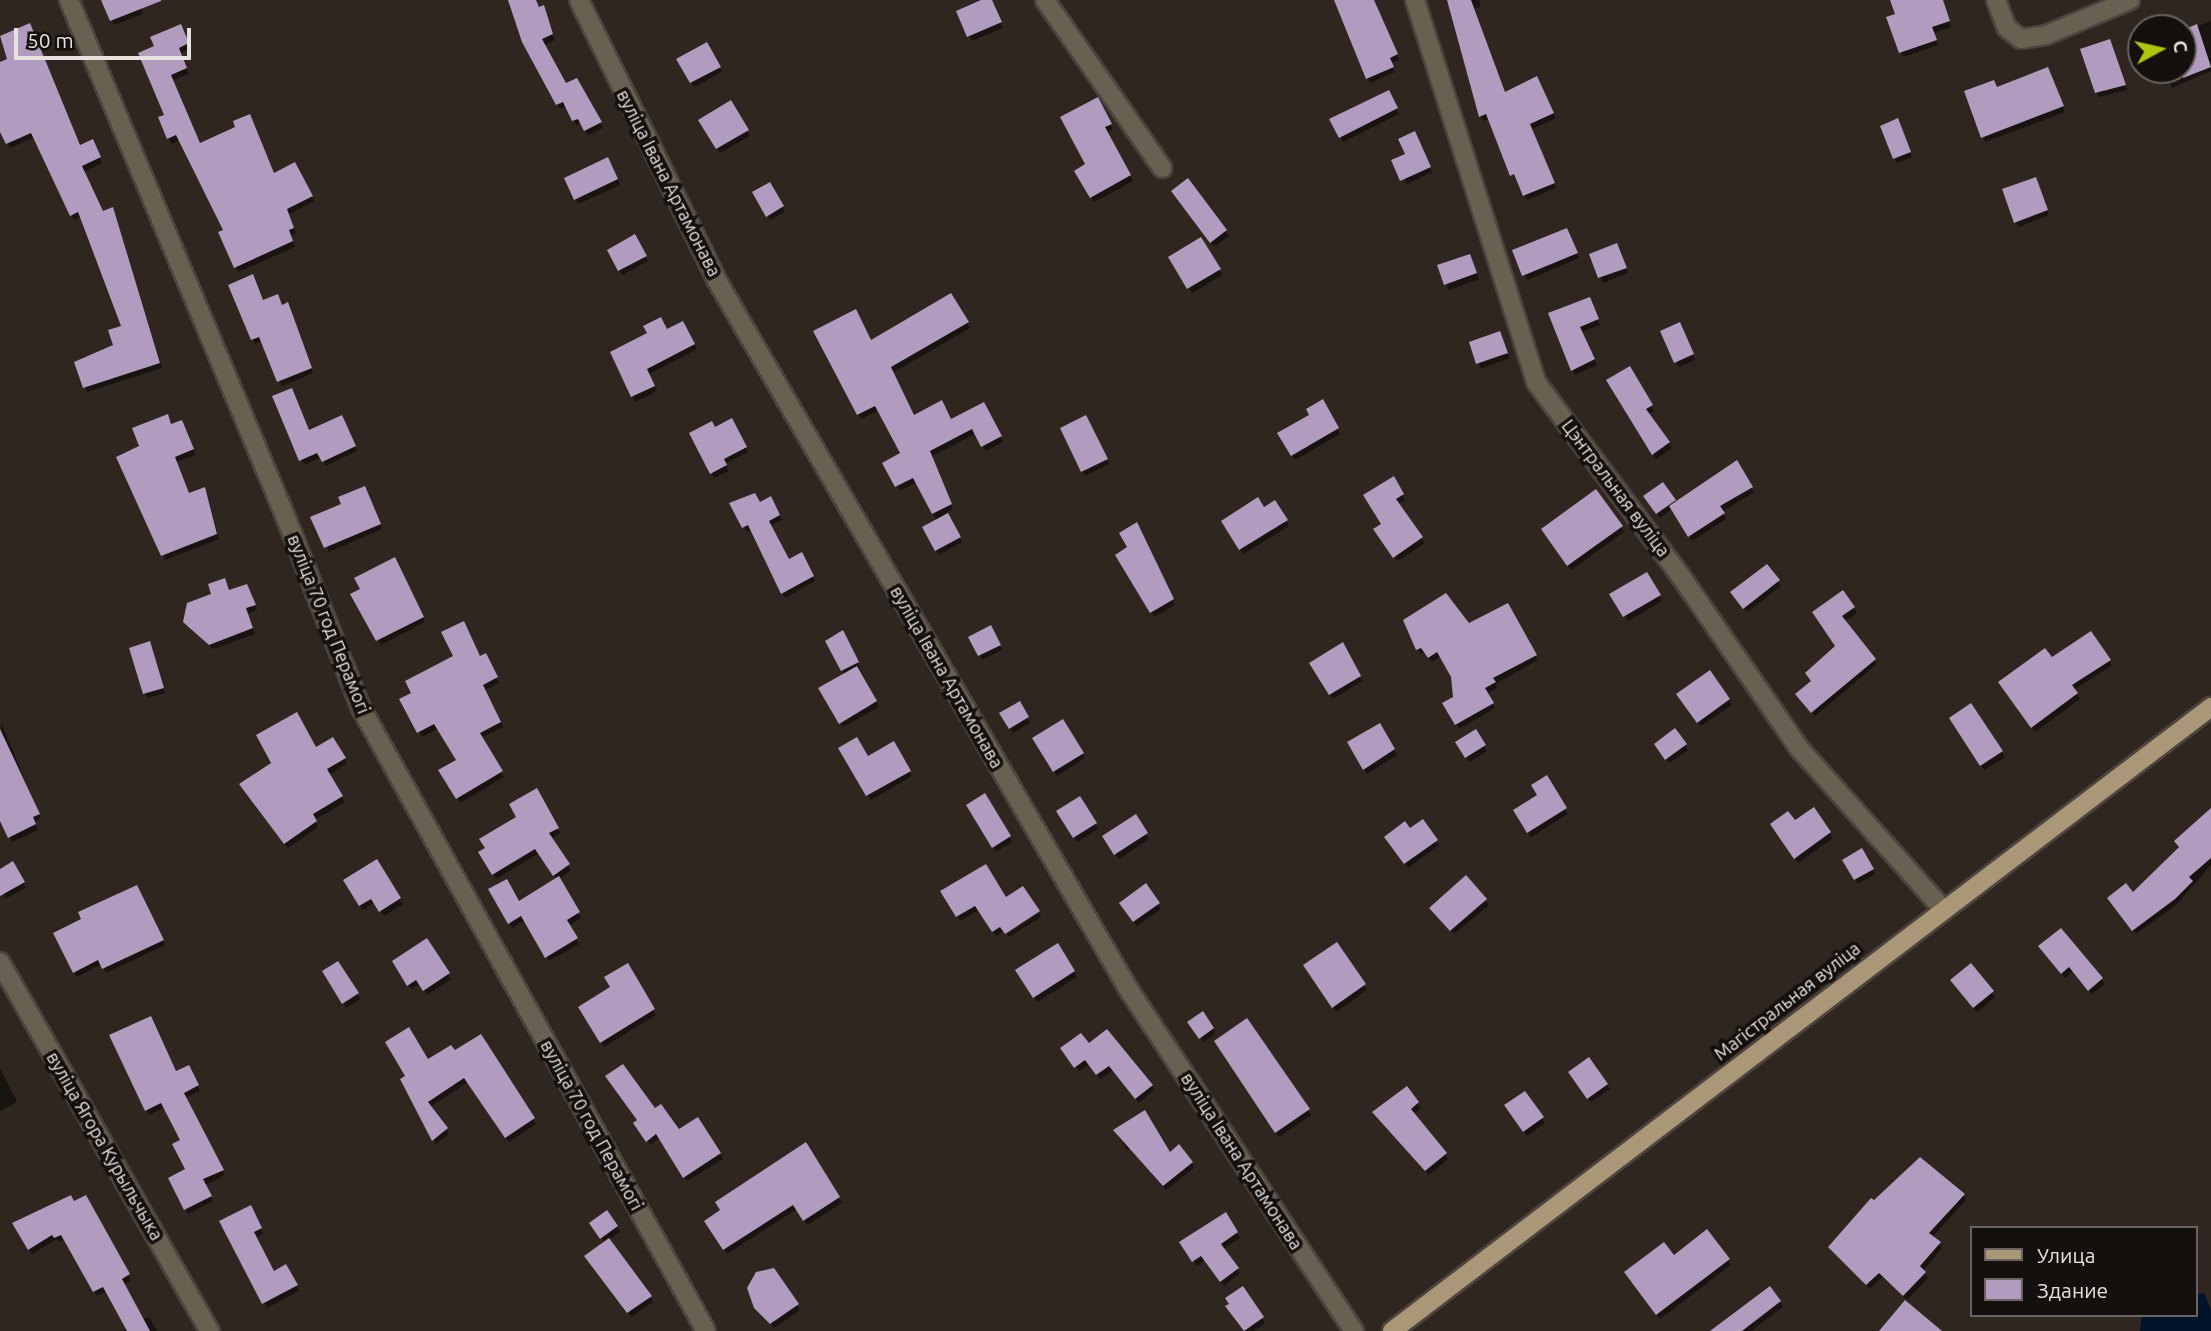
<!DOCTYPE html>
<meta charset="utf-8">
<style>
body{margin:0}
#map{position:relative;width:2211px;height:1331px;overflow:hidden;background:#2e261f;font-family:Ubuntu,sans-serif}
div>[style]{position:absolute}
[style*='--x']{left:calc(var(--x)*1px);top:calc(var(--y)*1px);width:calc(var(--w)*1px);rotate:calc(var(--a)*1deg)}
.water>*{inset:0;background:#00152c}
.shadow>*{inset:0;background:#0007}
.building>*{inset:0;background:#b19cc0}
.roads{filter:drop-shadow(2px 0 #4c443e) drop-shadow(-2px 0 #4c443e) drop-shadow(0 2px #4c443e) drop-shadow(0 -2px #4c443e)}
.minor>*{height:18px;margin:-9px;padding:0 9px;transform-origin:9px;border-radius:9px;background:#686051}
.major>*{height:18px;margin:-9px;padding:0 9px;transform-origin:9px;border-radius:9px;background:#a99778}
span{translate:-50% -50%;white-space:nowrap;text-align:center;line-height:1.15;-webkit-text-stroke:7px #14100d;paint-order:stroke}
.street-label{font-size:18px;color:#e8e2de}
.legend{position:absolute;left:1970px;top:1226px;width:228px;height:91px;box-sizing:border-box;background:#14100d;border:2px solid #696461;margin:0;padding:9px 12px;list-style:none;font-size:21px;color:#e8e2de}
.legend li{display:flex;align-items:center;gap:14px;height:35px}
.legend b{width:35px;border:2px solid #696461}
.north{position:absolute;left:2127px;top:14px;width:70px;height:70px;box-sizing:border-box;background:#14100d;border:2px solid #696461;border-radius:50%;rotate:82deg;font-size:19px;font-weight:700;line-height:28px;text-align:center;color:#e8e2de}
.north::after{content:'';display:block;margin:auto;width:24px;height:32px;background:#aec60c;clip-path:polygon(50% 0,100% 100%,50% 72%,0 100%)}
.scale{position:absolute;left:14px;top:28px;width:177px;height:32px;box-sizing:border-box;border:4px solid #e8e2de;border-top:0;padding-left:9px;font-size:21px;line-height:24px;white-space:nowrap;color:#e8e2de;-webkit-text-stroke:5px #14100d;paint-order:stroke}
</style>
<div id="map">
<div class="water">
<div style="clip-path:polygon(2204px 1293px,2211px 1309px,2211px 1331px,2140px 1331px,2142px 1315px,2195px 1315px,2195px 1295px)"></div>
</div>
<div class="shadow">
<div style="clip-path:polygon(103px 0,137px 0,143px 14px,114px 25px)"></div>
<div style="clip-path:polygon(510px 0,536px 0,555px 40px,544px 45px,565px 85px,577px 80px,603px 128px,588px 135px,582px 123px,576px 125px,567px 106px,560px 109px,524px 41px)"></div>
<div style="clip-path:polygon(985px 0,991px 0,1003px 28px,972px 41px,958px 12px)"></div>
<div style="clip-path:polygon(1337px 0,1374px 0,1399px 60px,1391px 63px,1395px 72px,1370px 83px)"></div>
<div style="clip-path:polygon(1449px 0,1479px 0,1481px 7px,1474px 9px,1505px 94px,1539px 83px,1556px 118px,1532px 129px,1556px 188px,1527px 200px,1525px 196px,1489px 119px,1483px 121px,1481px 116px)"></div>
<div style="clip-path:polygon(1892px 0,1942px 0,1951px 27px,1934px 33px,1938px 45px,1903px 57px,1888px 18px,1897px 15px)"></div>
<div style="clip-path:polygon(2211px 21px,2211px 71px,2172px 88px,2164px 70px,2183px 70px,2183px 32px)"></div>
<div style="clip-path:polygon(29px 25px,80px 147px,95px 146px,102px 163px,83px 172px,103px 213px,115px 214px,162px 368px,87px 392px,85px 387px,123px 328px,81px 216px,74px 220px,35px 137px,10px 148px,0 128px,0 64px,10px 60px,0 38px)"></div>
<div style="clip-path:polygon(183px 31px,190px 49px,180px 53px,189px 74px,172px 80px,200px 145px,274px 175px,295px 164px,314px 201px,288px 215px,296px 233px,290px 236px,295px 247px,238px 272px,225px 231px,180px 140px,171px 144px,169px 139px,160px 118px,166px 116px,140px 54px)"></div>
<div style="clip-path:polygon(2110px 41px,2127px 90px,2099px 97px,2096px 92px)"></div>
<div style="clip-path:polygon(707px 44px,722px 72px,694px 87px,679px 59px)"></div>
<div style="clip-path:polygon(2050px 74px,2065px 112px,1985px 142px,1983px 137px,1997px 89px)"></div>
<div style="clip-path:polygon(1388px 92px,1399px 114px,1343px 142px,1332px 120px)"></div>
<div style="clip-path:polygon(1097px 99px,1113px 129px,1107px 133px,1133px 181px,1094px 202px,1076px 171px,1088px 165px)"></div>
<div style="clip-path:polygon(730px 103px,750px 136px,720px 153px,701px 120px)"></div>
<div style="clip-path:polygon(1900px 125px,1912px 157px,1897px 163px,1894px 158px)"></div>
<div style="clip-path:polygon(1417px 138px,1432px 172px,1405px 185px,1407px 155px)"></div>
<div style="clip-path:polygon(611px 164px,620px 185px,578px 204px,576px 199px)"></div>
<div style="clip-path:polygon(1188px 180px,1229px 236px,1214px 247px,1176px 196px)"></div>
<div style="clip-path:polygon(770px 184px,785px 212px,770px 220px,755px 193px)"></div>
<div style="clip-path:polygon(2038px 184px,2049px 215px,2019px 227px,2016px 222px)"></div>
<div style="clip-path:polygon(1569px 235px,1579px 258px,1527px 280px,1514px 251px)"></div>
<div style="clip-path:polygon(635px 236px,648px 261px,622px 275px,609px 250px)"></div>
<div style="clip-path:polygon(1201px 239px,1222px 275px,1192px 293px,1170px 257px)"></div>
<div style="clip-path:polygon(1620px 250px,1628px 273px,1603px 283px,1592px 255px)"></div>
<div style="clip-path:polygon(1472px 261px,1479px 279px,1449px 290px,1440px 266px)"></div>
<div style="clip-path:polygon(951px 295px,970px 328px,892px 373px,914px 417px,951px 421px,983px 404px,1003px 442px,986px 451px,976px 433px,931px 457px,953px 509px,946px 513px,962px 542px,939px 555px,924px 528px,937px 521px,917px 482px,900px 491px,885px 463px,903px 454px,879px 410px,861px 419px,815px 332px,871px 342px)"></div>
<div style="clip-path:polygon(263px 302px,290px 309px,313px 373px,282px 386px,262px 341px,255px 344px,253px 339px)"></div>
<div style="clip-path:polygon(1592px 304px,1600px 325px,1581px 332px,1597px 365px,1575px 375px,1550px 314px)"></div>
<div style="clip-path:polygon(683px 323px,697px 349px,649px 374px,657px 391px,635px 402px,613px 353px)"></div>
<div style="clip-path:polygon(1682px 330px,1695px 360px,1679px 367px,1676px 362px)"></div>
<div style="clip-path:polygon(1502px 338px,1509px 358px,1481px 369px,1471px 343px)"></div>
<div style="clip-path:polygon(1629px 368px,1654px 411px,1647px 414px,1672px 448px,1656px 459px,1608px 381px)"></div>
<div style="clip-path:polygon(274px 397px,309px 432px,344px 422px,357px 451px,326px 466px,321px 457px,304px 465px)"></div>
<div style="clip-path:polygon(1322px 402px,1340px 434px,1295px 460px,1280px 433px,1311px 415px)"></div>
<div style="clip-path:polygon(732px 421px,748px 452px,725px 464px,729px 471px,714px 478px,691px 434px)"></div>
<div style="clip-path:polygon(1089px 422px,1109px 464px,1085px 476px,1082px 471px)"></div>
<div style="clip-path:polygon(172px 426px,184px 427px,195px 455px,176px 462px,189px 495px,207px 494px,219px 539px,165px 560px,141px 447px)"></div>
<div style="clip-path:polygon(1736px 462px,1754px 492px,1722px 512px,1726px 519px,1692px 541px,1672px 509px,1660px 518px,1648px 501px,1662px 484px,1676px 503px)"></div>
<div style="clip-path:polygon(1393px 479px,1405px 500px,1398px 504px,1425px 543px,1398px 561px,1379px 534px)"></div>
<div style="clip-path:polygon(367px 493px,382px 529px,329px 552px,312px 517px)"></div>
<div style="clip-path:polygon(754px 495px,760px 504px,770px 499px,782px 520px,770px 526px,789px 561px,801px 555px,815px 581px,785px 598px,752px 529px,747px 532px,732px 503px)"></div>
<div style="clip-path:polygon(1275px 502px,1289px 526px,1243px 554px,1223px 521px)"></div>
<div style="clip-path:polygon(1136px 525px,1175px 605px,1154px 617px,1117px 555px,1130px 547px)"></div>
<div style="clip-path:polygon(1621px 527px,1624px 532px,1571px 570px,1546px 534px)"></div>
<div style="clip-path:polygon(397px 564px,425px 622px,381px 645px,353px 595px)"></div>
<div style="clip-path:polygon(1767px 566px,1781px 586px,1747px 612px,1735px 597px)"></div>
<div style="clip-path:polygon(1646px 574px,1662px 601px,1628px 621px,1612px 594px)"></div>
<div style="clip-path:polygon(249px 591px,257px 610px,247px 614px,255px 634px,213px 649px,185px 622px,229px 592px)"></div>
<div style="clip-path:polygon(1843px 592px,1857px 613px,1844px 622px,1877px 664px,1815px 716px,1801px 700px,1837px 647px)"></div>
<div style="clip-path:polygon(1507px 605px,1538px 660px,1495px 684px,1497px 688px,1487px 694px,1495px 708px,1459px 729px,1445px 704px,1455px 698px,1452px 676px,1441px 656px,1432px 662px,1425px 651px,1421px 654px,1406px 621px,1468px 625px)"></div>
<div style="clip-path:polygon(990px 628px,1002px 650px,982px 660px,971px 638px)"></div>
<div style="clip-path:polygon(843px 633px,879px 707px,843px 727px,821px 689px,845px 674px,827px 641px)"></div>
<div style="clip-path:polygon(2091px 633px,2112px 665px,2074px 690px,2080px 699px,2035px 732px,2003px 688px)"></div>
<div style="clip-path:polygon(1342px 644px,1362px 681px,1333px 699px,1311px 664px)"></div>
<div style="clip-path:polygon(152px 648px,165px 693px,148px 698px,145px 693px)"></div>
<div style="clip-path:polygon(485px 656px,499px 683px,484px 690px,503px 727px,481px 738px,504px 777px,460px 803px,441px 770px,458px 760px,439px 728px,422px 737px,402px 700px)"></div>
<div style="clip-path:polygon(1709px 672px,1732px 705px,1701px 726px,1681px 699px)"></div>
<div style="clip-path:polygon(1019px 704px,1030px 723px,1013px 733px,1002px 713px)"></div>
<div style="clip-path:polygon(1971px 706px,2005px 757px,1984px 770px,1951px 719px)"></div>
<div style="clip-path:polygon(1062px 721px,1085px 758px,1057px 776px,1035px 739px)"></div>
<div style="clip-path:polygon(1px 722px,41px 819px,34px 822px,38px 830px,12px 842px,0 817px)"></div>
<div style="clip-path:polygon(1380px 725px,1397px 755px,1367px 774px,1349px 743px)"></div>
<div style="clip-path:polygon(1475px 731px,1487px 751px,1469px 762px,1457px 742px)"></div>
<div style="clip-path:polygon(333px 739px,347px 763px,329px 775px,345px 802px,314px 820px,318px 827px,288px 848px,244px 789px)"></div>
<div style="clip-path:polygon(894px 744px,912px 776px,871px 800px,841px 749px,868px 759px)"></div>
<div style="clip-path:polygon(1685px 745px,1688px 750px,1669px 763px,1659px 749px)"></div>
<div style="clip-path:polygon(1546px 778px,1568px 814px,1531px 837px,1515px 811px,1539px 796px)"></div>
<div style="clip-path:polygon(536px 791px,560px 833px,551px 839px,571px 870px,559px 879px,581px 918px,569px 926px,579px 944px,549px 961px,525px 920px,512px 928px,491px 890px,518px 904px,557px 880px,539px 853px,496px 879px,481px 853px,519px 817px)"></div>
<div style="clip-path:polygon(985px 796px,1012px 842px,996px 852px,968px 806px)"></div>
<div style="clip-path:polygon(1080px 799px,1098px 829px,1077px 842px,1059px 812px)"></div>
<div style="clip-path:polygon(1813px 809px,1833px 838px,1798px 863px,1775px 830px)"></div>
<div style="clip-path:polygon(2211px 811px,2211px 865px,2177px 904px,2136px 934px,2112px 903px,2133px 895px)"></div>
<div style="clip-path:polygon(1135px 817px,1149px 839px,1119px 859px,1105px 837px)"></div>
<div style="clip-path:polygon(1410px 830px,1439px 845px,1408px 868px,1390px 842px)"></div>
<div style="clip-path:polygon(1862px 851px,1875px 874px,1858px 884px,1845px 861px)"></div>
<div style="clip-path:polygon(376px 861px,403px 904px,384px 916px,375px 902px,363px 910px,345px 881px)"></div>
<div style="clip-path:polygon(13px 864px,26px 888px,5px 899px,0 871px)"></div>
<div style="clip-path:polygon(985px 866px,1005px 930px,996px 936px,979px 910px,960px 921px,943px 892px)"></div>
<div style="clip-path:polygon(1465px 877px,1489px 905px,1454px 934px,1435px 913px)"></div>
<div style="clip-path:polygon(139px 892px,165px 945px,106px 973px,102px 964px,77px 977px,74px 972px)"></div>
<div style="clip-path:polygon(1158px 904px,1161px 909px,1137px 926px,1124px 908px)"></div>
<div style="clip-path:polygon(1039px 913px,1041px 917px,1009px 937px,1007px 934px)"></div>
<div style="clip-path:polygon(2061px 930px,2105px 984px,2092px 994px,2073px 971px,2065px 978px,2043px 952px)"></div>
<div style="clip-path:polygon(427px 941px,451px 979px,427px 995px,420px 984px,411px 989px,394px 962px)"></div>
<div style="clip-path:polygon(1057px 945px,1077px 977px,1037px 1002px,1018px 970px)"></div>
<div style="clip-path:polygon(1336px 945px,1367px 990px,1336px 1012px,1305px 966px)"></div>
<div style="clip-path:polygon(338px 963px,360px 999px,346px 1008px,324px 972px)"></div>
<div style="clip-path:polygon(627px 966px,656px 1015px,604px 1047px,581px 1007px,613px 988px)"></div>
<div style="clip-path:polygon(1955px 986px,1992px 992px,1995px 997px,1977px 1012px)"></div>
<div style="clip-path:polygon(1247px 1020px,1311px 1115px,1279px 1137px,1217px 1041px)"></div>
<div style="clip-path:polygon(1190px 1022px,1213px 1029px,1215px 1034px,1203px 1042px)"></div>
<div style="clip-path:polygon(480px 1037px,536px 1124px,509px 1142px,468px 1082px,430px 1107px,449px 1134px,436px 1144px,402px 1080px,428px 1061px,455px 1053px)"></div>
<div style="clip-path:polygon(1088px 1045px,1152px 1086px,1154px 1090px,1139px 1103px,1113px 1070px,1100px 1079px,1089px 1064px,1079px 1071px,1066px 1053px)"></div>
<div style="clip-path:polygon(0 1068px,17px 1102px,0 1111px)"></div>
<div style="clip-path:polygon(191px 1072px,200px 1091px,185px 1098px,225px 1175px,205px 1185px,213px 1201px,188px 1214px,170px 1178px,188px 1170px,182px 1141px,165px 1107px,149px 1115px,147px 1110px,176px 1073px)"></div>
<div style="clip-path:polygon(1573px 1077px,1607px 1084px,1610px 1089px,1591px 1102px)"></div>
<div style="clip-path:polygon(1406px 1088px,1421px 1108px,1413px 1114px,1448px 1159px,1429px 1175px,1377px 1117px)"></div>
<div style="clip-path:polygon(1525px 1093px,1545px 1123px,1527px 1136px,1509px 1111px)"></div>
<div style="clip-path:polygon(654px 1110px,678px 1132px,698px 1120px,723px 1159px,687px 1181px,660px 1138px,650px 1145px,638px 1128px)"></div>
<div style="clip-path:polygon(1115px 1130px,1192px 1163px,1194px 1168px,1166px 1190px,1132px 1147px,1127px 1150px)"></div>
<div style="clip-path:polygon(805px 1145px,842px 1203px,807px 1225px,797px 1209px,727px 1254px,706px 1221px)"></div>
<div style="clip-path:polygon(1964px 1195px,1966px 1200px,1932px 1237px,1942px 1248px,1923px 1271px,1928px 1278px,1907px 1300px,1883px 1276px,1870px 1289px,1830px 1247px)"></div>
<div style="clip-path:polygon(85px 1197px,131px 1280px,123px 1285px,142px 1320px,149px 1317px,157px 1331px,123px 1331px,128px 1328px,107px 1291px,97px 1296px,65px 1239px,59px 1242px,57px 1239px,32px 1254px,14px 1224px)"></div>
<div style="clip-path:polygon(250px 1208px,263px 1234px,255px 1238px,274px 1273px,286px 1266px,299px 1291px,267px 1308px,222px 1222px)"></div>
<div style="clip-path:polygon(607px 1213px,620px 1232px,608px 1240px,653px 1302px,631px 1317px,590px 1261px,605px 1243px,591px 1223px)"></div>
<div style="clip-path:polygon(1225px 1215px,1240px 1238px,1223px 1249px,1240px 1273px,1224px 1286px,1205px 1260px,1197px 1266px,1182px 1243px)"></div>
<div style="clip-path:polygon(1674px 1257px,1728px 1260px,1731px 1265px,1660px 1319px,1629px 1277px)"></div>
<div style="clip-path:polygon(774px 1270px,800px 1310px,774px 1328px,755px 1307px)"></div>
<div style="clip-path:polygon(1242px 1288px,1265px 1323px,1254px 1331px,1243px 1331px,1227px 1307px)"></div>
<div style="clip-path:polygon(1780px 1302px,1783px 1307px,1751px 1331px,1713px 1331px)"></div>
</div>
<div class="building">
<div style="clip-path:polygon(101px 0,161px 0,161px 1px,110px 21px)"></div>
<div style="clip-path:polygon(508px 0,536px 0,539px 7px,544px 5px,553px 34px,542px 39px,566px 83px,577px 78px,602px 122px,584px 131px,578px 119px,572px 121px,563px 102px,556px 105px,522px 42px)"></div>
<div style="clip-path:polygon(981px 0,992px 0,1002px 22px,967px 37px,956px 11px)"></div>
<div style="clip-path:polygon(1334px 0,1374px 0,1398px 54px,1390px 58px,1394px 67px,1366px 79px)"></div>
<div style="clip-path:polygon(1447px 0,1471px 0,1505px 92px,1537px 76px,1554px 113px,1530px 124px,1555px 183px,1523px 196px,1514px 174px,1510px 176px,1486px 114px,1479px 117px)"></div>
<div style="clip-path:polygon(1890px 0,1943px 0,1950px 21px,1932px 27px,1937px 40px,1899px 53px,1886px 17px,1895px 14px)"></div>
<div style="clip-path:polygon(30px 23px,80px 145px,93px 139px,101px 157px,82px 166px,103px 211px,113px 207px,160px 363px,83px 388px,74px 362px,113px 345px,108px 330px,121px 326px,78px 212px,70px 216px,31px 133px,6px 144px,0 132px,0 62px,7px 59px,0 36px)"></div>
<div style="clip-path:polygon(181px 24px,189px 43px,179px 48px,187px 68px,171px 75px,200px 143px,235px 127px,233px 121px,250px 114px,274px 173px,295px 162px,313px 196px,287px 209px,294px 228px,289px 230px,293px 241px,234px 268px,218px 232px,223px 230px,176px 135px,167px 139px,158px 117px,164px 115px,138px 53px,154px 46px,150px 37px)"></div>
<div style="clip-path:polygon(2197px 24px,2211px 67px,2183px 78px,2183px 30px)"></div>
<div style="clip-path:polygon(2110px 39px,2126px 85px,2095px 93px,2080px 49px)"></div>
<div style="clip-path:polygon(707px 42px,721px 67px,690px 83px,676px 59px)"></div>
<div style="clip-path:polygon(2048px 67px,2064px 106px,1981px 138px,1964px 91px,1994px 80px,1997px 87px)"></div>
<div style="clip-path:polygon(1389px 90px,1398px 108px,1339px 138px,1329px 119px)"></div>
<div style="clip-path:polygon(1098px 97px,1112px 124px,1105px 127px,1131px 175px,1090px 198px,1074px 171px,1085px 164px,1060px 117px)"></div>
<div style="clip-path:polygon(731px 100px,749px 130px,716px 149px,698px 120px)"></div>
<div style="clip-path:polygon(1898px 118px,1911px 152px,1893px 159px,1880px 126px)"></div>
<div style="clip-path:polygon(1415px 131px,1431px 167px,1400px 181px,1391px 160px,1405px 154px,1398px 139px)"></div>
<div style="clip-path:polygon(608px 157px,618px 179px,574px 200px,564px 178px)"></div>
<div style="clip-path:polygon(2036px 177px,2048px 210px,2014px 223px,2002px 189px)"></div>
<div style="clip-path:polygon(1188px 178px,1227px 230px,1210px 243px,1171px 191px)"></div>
<div style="clip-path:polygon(770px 182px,784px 206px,766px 217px,752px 192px)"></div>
<div style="clip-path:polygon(1567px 228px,1578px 253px,1522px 276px,1512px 250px)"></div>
<div style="clip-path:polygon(635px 234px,647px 256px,618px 271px,607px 250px)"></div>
<div style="clip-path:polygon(1201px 237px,1221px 269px,1187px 289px,1168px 257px)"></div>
<div style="clip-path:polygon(1617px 243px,1627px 268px,1598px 278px,1589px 254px)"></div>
<div style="clip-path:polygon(1470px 254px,1477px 273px,1444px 285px,1437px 265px)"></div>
<div style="clip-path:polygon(253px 274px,263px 300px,278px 294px,282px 305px,288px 302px,312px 368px,277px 382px,259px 337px,251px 340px,228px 285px)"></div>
<div style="clip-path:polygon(951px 293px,969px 322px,891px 367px,914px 415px,942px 400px,951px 419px,984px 402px,1002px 436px,981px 447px,972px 429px,930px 451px,952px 504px,932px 514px,913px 478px,895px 487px,882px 463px,900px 453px,875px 406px,857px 415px,813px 331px,856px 309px,871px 340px)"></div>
<div style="clip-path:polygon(1590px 297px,1599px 319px,1580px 327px,1595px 359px,1571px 371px,1548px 313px)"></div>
<div style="clip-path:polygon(661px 317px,667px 329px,683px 321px,695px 344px,647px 369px,655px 386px,631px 397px,610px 352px,647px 333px,643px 326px)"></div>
<div style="clip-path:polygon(1680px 322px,1694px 354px,1674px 363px,1660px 331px)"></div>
<div style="clip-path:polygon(1500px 331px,1508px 353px,1476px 364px,1469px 342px)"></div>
<div style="clip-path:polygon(1630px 366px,1653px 405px,1646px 409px,1670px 442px,1652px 455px,1606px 380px)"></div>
<div style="clip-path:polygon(292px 388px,309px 430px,342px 415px,356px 446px,322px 462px,317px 453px,299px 461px,272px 396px)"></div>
<div style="clip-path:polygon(1323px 399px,1339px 428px,1291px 456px,1277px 433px,1309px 415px,1306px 409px)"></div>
<div style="clip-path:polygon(168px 414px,171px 424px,182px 420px,194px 449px,175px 457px,189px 493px,205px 487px,217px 534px,161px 556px,116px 457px,139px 446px,132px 428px)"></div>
<div style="clip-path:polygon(1086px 415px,1108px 459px,1081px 472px,1060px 428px)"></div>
<div style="clip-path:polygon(732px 418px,747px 447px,724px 459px,727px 465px,710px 474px,689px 433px,712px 421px,715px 427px)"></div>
<div style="clip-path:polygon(1737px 460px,1753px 487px,1720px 506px,1725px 513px,1688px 537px,1669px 506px)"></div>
<div style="clip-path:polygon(1394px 476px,1404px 494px,1396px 499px,1423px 537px,1393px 558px,1373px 529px,1381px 524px,1363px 495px)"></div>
<div style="clip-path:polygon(1663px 482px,1676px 500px,1656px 514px,1643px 496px)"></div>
<div style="clip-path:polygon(365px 486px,381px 524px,324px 548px,310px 517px,341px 504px,338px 497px)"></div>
<div style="clip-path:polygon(1596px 489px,1623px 526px,1567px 566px,1541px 529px)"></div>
<div style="clip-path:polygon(755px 493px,760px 502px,771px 496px,780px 515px,769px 521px,789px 559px,802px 552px,814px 576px,781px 594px,748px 525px,742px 528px,729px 503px)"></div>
<div style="clip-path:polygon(1258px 497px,1264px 507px,1275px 500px,1288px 520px,1239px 550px,1221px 521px)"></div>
<div style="clip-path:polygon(948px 513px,961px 537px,935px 551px,922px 527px)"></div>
<div style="clip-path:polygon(1137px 522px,1174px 599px,1150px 613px,1115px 555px,1127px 547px,1119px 533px)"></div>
<div style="clip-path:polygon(395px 557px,424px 617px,376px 641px,350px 594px,360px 589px,354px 578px)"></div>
<div style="clip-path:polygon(1767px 564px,1780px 580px,1743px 609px,1730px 592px)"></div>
<div style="clip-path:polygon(1647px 572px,1661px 595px,1623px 617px,1609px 594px)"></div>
<div style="clip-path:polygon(225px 578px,229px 590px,247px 584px,256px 605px,246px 608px,253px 628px,209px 645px,183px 622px,187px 603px,211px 594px,208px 584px)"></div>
<div style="clip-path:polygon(1843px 590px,1855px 607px,1842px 616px,1876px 659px,1811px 713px,1795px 694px,1811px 681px,1805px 673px,1835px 646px,1812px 612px)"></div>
<div style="clip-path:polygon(1446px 593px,1469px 623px,1508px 603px,1537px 655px,1493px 678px,1496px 682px,1485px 688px,1494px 703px,1455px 725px,1442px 703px,1453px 697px,1451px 677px,1437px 652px,1428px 658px,1421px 648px,1416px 650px,1403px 620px)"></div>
<div style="clip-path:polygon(464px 621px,480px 656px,486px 653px,498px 677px,483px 685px,501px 722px,480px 733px,503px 771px,456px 799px,438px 770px,456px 760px,434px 724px,417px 733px,399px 699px,411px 693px,405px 681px,453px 656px,441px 632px)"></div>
<div style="clip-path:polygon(991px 625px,1001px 645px,978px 656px,968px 637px)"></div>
<div style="clip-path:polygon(843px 630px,859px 662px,841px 671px,825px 641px)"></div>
<div style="clip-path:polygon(2091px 631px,2111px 660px,2072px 685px,2078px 693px,2031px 728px,1998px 682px,2045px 648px,2052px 657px)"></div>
<div style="clip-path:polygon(150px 641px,164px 688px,143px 694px,129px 648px)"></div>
<div style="clip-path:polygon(1343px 642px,1361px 676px,1329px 695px,1309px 663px)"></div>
<div style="clip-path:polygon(857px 666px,877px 701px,839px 724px,818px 688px)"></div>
<div style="clip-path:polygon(1710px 670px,1730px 699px,1697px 723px,1676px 694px)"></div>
<div style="clip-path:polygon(1020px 701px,1029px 717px,1009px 729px,999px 713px)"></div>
<div style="clip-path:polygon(1971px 703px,2003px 751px,1980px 766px,1949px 718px)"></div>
<div style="clip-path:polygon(297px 712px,316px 747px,333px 737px,346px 758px,327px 769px,343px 796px,313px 814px,317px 821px,284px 844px,239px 784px,271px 763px,256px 735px)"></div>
<div style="clip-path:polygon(1063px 719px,1084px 753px,1053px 772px,1032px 738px)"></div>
<div style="clip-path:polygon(1380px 723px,1395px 749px,1363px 770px,1347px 742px)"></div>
<div style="clip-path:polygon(1675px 728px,1687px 744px,1665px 760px,1654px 744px)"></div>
<div style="clip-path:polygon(0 729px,40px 814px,33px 817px,36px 824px,8px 838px,0 821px)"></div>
<div style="clip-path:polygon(1476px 729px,1486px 745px,1465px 758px,1455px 742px)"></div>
<div style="clip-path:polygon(857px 737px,868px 756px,894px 741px,911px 771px,866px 796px,838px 748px)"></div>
<div style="clip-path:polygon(1547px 775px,1567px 808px,1527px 833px,1513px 810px,1537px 795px,1531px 785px)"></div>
<div style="clip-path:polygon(537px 788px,559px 828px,549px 833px,570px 864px,553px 876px,535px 849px,492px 875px,478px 852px,485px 848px,479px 839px,516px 817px,509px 804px)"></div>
<div style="clip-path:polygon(985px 793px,1011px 836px,992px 848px,966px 805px)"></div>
<div style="clip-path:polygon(1080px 796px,1097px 823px,1073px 838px,1056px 811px)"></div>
<div style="clip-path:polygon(1814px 807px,1831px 832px,1794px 859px,1770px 824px,1788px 811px,1795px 820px)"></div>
<div style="clip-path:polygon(2211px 808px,2211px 858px,2189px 877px,2193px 881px,2175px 899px,2132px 931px,2107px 898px,2126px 883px,2133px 892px,2179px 847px,2174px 841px)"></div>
<div style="clip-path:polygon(1136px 814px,1148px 833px,1114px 855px,1102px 836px)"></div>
<div style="clip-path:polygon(1423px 819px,1438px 840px,1404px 864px,1384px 837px,1405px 821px,1410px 828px)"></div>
<div style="clip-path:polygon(1862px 848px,1874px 869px,1854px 880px,1842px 860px)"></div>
<div style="clip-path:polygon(377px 859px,401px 898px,379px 912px,371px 899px,359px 906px,343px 880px)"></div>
<div style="clip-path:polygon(13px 861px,25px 882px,0 896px,0 869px)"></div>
<div style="clip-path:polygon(986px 864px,1006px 897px,1023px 886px,1040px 911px,1005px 934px,1000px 927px,992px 932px,975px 906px,956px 917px,940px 891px)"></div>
<div style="clip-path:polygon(1466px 875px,1487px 899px,1450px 931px,1429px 908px)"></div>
<div style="clip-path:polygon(559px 876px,580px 912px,567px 920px,578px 938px,545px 958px,521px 916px,508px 924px,488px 889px,507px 879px,519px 901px)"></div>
<div style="clip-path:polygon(1146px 883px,1160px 903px,1133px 922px,1119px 903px)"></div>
<div style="clip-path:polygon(137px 885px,164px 940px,102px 969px,98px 960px,73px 973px,53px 933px,81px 919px,78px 912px)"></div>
<div style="clip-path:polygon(2061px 928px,2103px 978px,2088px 991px,2069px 967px,2061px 974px,2038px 946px)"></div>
<div style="clip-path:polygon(427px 938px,450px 973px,423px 991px,416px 980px,407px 986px,392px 961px)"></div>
<div style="clip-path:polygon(1337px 942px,1366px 984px,1332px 1008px,1303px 965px)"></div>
<div style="clip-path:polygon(1058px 943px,1075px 971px,1033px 998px,1015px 970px)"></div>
<div style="clip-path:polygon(338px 961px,359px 993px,342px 1004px,322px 971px)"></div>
<div style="clip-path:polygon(628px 963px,655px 1009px,600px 1043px,578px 1007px,610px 987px,604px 977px)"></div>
<div style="clip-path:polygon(1971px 963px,1994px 991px,1973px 1008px,1950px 980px)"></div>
<div style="clip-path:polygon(1203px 1011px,1214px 1028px,1199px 1039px,1187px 1022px)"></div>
<div style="clip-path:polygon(151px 1016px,176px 1071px,189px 1065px,199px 1085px,184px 1093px,224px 1170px,203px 1179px,212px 1196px,184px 1210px,168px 1178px,185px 1169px,172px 1144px,180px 1140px,161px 1103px,145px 1111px,109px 1035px)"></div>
<div style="clip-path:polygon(1247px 1018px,1310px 1109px,1275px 1133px,1214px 1041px)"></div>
<div style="clip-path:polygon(409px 1027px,428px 1059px,451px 1045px,455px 1050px,481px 1034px,535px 1118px,505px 1138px,464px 1078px,428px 1102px,448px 1128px,432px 1141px,400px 1079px,405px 1076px,385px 1042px)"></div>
<div style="clip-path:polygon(1107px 1029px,1153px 1085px,1135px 1099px,1109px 1066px,1096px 1075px,1085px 1060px,1074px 1068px,1060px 1048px,1081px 1033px,1089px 1043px)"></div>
<div style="clip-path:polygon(1589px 1057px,1608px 1084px,1587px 1099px,1568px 1072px)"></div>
<div style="clip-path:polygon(623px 1064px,655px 1108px,661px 1104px,679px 1129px,698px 1117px,721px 1153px,683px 1178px,656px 1134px,646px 1142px,633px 1123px,637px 1120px,605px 1076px)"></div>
<div style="clip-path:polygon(1407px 1086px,1419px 1102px,1411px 1109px,1447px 1153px,1425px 1171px,1372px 1112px)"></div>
<div style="clip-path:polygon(1525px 1091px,1544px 1117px,1523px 1132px,1504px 1105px)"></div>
<div style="clip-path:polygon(1145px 1110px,1170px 1152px,1179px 1144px,1193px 1162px,1163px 1186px,1113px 1130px)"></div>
<div style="clip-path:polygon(806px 1142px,840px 1197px,803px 1221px,793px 1205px,723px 1250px,704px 1221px,720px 1210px,715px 1202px)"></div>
<div style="clip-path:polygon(1920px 1157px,1965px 1194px,1929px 1233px,1941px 1242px,1920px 1266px,1926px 1272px,1903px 1296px,1879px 1273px,1866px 1285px,1828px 1247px,1871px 1198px,1874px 1200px)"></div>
<div style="clip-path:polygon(71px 1195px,74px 1201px,86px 1195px,130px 1274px,122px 1279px,150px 1331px,127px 1331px,103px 1287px,93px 1292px,61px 1235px,54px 1238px,52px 1235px,28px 1250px,12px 1223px)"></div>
<div style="clip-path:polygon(251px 1205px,262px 1228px,254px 1232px,274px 1271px,286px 1264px,298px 1285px,262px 1304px,219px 1221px)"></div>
<div style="clip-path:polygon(607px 1210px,618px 1226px,600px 1239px,589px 1223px)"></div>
<div style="clip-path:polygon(1226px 1212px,1238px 1232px,1221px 1244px,1239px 1268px,1220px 1282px,1201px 1256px,1192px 1262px,1179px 1242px)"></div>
<div style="clip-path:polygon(1707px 1229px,1730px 1259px,1656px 1315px,1624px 1272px,1664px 1242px,1674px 1255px)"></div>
<div style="clip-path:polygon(609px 1238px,652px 1296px,627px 1313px,584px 1256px)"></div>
<div style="clip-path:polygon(774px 1268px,799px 1304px,770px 1324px,754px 1308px,747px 1288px,756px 1272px)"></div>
<div style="clip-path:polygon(1243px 1286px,1264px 1317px,1244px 1331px,1225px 1306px,1229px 1304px,1225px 1298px)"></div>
<div style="clip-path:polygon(1770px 1286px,1781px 1301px,1742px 1331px,1710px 1331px)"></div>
<div style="clip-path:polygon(1905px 1300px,1942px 1331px,1879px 1331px)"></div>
</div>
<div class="roads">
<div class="minor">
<div style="--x:69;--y:0;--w:562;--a:67.27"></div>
<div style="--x:286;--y:518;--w:202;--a:68.5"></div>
<div style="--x:360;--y:706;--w:714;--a:61.03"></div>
<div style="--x:579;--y:0;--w:311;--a:63.8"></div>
<div style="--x:716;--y:279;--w:822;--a:59.85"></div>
<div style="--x:1129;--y:990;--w:409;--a:56.6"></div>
<div style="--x:1045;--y:0;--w:205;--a:55.1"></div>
<div style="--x:1415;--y:0;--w:401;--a:72.4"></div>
<div style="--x:1536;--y:382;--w:241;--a:53.3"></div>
<div style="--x:1680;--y:575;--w:209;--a:55.5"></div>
<div style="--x:1798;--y:747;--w:216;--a:48.2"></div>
<div style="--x:1996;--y:0;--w:30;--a:69"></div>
<div style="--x:2007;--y:28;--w:18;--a:38"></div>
<div style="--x:2021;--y:39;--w:25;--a:-9"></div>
<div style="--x:2046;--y:35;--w:91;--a:-22.6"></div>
<div style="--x:0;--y:962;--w:425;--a:60.4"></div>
</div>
<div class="major">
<div style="--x:1392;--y:1331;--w:1030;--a:-37.3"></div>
</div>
</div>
<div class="street-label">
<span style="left:669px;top:183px;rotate:63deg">вуліца Івана Артамонава</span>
<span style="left:1616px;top:488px;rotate:53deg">Цэнтральная вуліца</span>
<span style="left:329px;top:624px;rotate:68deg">вуліца 70 год Перамогі</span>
<span style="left:947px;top:677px;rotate:60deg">вуліца Івана Артамонава</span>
<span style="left:1787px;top:1001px;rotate:-38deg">Магістральная вуліца</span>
<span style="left:592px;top:1125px;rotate:61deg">вуліца 70 год Перамогі</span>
<span style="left:105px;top:1146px;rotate:60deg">вуліца Ягора Курыльчыка</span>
<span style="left:1242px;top:1161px;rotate:57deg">вуліца Івана Артамонава</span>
</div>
<ul class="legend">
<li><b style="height:9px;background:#a99778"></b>Улица</li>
<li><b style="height:19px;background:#b19cc0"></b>Здание</li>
</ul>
<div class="north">С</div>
<div class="scale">50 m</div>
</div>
